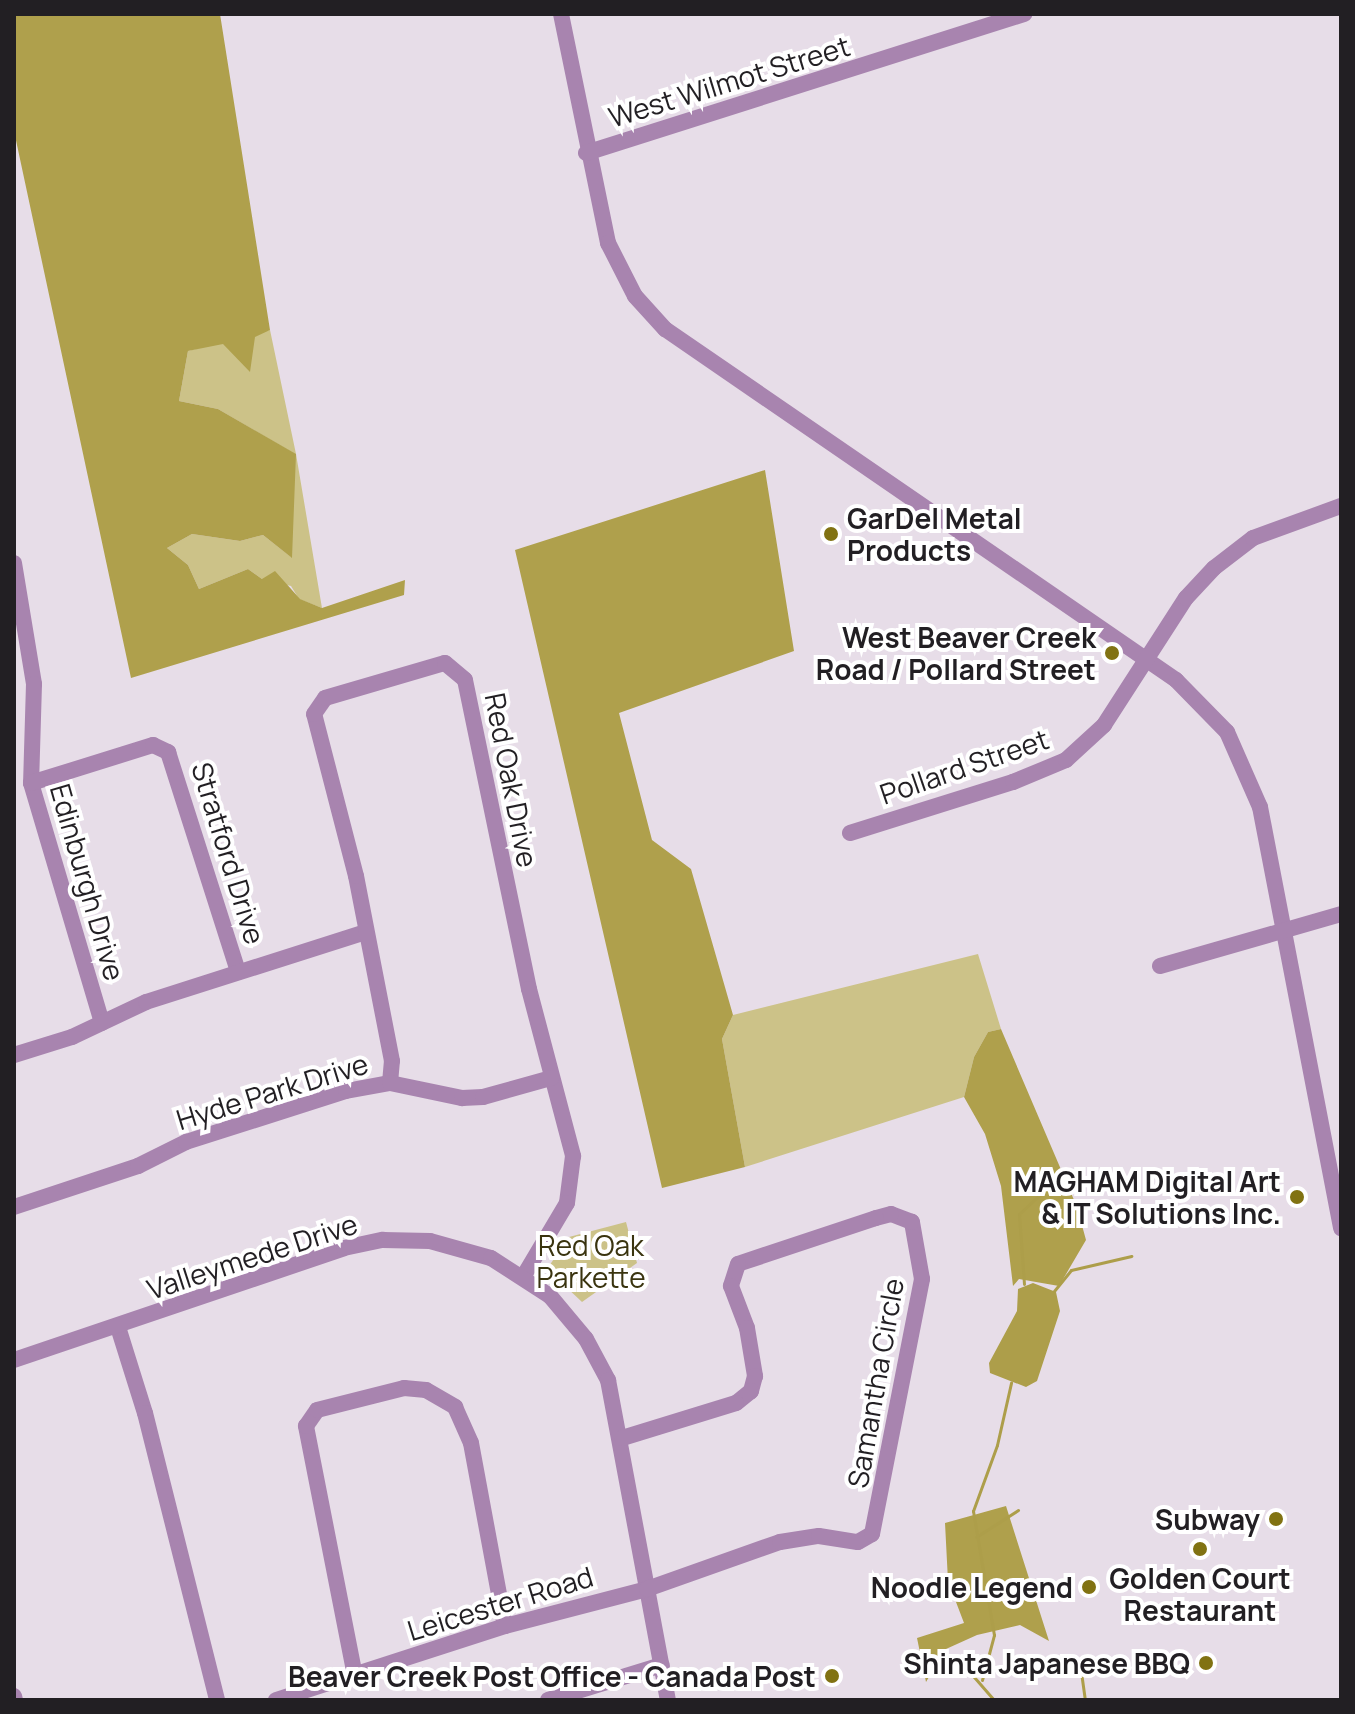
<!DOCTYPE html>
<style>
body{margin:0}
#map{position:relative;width:1355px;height:1714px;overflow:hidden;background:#e7dde8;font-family:Manrope,sans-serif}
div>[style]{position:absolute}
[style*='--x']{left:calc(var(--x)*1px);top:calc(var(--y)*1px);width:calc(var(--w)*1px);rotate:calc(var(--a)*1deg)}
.green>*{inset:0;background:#ccc288}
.forest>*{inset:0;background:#afa04c}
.water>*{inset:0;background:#ad9e4a}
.stream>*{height:3px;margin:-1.5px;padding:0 1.5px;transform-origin:1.5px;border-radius:1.5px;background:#ad9e4a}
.minor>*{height:16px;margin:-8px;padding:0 8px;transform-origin:8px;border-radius:8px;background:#a884af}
.dots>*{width:22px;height:22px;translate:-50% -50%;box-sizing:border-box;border:4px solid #fff;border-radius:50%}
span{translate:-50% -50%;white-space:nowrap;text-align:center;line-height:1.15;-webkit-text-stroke:8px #fff;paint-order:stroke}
.street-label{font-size:28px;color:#221f23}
.poi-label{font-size:28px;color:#221f23;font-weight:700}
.left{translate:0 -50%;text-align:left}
.right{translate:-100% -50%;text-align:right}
.park-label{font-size:28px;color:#3a340f}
.frame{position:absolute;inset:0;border:16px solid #221f23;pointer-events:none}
</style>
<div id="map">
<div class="green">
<div style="clip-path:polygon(270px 330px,296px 454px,322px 608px,299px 599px,291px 586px,262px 579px,248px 569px,199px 589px,188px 565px,167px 548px,192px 534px,240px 541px,263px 535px,291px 557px,295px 454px,218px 409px,179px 401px,188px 351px)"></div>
<div style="clip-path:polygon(978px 954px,1001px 1029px,988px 1032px,974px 1057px,964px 1097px,745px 1167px,722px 1039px,733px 1015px)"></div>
<div style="clip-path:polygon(626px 1222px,637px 1263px,582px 1302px,547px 1269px,569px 1237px)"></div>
</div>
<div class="forest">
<div style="clip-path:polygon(14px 14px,220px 14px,270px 330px,255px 337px,250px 372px,223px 344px,188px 351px,179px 401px,218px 409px,296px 454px,292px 558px,263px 535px,240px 541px,192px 534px,167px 548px,188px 565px,199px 589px,248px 569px,262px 579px,275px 571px,300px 599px,322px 608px,405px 580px,404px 595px,131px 678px,14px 131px)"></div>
<div style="clip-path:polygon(765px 470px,794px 651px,619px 713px,652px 840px,691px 869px,733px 1015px,722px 1039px,745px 1167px,662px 1188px,515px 550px)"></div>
<div style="clip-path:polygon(1001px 1029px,1077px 1207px,1086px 1240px,1059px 1286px,1019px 1279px,1013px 1286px,1001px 1186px,985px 1134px,964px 1097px,974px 1057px,988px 1032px)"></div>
<div style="clip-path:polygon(1006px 1506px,1049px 1641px,1020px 1625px,977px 1635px,946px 1649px,926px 1682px,917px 1638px,964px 1623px,948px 1581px,945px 1523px)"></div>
</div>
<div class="water">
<div style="clip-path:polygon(1033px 1283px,1056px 1292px,1060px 1311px,1037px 1381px,1026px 1387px,990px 1373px,989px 1363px,1017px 1311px,1018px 1289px)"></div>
</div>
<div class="stream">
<div style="--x:1024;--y:1284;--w:70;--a:-94.1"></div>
<div style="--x:1019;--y:1214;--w:33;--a:-43"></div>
<div style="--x:1043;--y:1192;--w:16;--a:-76"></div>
<div style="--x:1054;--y:1291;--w:27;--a:-51"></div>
<div style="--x:1071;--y:1270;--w:62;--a:-13.1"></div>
<div style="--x:976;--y:1537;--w:50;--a:-32.7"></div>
<div style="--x:927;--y:1652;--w:35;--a:16"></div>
<div style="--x:961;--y:1662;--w:50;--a:49"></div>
<div style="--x:1081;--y:1672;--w:28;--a:82"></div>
<div style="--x:982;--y:1680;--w:47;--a:-75.1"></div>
<div style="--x:994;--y:1635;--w:126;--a:-99.6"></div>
<div style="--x:973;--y:1511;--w:70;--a:-70"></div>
<div style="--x:997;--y:1445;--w:64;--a:-77.3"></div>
</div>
<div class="minor">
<div style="--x:561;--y:14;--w:234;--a:78.4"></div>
<div style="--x:608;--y:243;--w:59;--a:63"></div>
<div style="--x:635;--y:296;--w:45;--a:47.7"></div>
<div style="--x:665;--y:329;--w:620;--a:34.48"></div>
<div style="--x:1176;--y:680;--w:73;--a:45.6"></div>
<div style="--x:1227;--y:732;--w:82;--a:66.3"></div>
<div style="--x:1260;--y:807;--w:429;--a:79.1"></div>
<div style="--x:586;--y:153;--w:460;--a:-17.6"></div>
<div style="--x:14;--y:563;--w:123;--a:80.6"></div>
<div style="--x:34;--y:684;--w:99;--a:91.7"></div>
<div style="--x:31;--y:783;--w:250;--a:73.5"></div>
<div style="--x:31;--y:783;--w:128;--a:-17.3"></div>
<div style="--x:153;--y:745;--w:17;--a:25"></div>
<div style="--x:168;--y:752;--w:231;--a:72.3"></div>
<div style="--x:850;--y:833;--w:171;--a:-17.4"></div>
<div style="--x:1013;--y:782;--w:57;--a:-22.5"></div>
<div style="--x:1066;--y:760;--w:52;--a:-42.6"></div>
<div style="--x:1104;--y:725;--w:151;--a:-57.2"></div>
<div style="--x:1186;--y:598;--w:41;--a:-47"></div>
<div style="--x:1214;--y:568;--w:49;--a:-37.6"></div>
<div style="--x:1253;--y:538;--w:94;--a:-20"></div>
<div style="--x:1160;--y:966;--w:188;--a:-16"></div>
<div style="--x:14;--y:1055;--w:61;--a:-17.2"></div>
<div style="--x:72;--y:1037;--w:82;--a:-25.3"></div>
<div style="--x:146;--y:1002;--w:231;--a:-17.7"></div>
<div style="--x:390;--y:1083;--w:22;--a:-85"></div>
<div style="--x:392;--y:1061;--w:188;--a:-101"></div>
<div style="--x:356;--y:876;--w:167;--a:-104.5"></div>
<div style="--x:314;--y:714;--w:19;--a:-55"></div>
<div style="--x:325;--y:698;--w:125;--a:-16.3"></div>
<div style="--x:445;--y:663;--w:26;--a:40"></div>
<div style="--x:465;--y:680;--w:316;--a:78.3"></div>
<div style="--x:529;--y:989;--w:173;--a:75.2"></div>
<div style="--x:573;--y:1156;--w:47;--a:97.3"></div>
<div style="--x:567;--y:1203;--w:86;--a:120.7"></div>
<div style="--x:14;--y:1207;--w:131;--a:-18.3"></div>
<div style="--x:138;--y:1166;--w:54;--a:-26.6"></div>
<div style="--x:186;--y:1142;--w:168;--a:-17.7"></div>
<div style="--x:346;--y:1091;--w:45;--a:-10.3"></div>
<div style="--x:390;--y:1083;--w:74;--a:11.8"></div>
<div style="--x:462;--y:1098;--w:21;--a:-3"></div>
<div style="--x:483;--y:1097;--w:71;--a:-15.6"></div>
<div style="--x:118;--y:1327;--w:90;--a:72.6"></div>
<div style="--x:145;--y:1413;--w:296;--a:75.9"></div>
<div style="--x:14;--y:1360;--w:348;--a:-18.7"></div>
<div style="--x:344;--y:1248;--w:40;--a:-12"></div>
<div style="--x:383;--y:1240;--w:47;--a:1.2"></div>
<div style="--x:430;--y:1241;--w:63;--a:15.6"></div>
<div style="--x:491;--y:1258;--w:70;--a:32.8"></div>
<div style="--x:550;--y:1296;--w:56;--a:50.1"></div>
<div style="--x:586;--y:1339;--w:47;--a:61.8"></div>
<div style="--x:608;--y:1380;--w:326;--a:79.4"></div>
<div style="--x:355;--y:1676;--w:255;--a:-101.1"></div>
<div style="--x:306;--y:1426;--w:19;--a:-55"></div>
<div style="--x:317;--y:1410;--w:90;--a:-14.2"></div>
<div style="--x:404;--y:1388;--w:22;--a:5"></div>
<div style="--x:426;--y:1390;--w:34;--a:30"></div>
<div style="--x:455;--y:1407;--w:39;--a:66"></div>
<div style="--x:471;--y:1443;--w:186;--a:79.5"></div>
<div style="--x:14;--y:1696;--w:4;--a:76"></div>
<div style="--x:276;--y:1700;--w:241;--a:-17.9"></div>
<div style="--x:505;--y:1626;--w:147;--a:-14.6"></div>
<div style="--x:647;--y:1589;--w:141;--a:-19.5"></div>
<div style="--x:780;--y:1542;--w:39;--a:-9"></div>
<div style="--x:819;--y:1536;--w:39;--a:9"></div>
<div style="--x:858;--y:1542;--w:16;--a:-30"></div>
<div style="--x:872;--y:1534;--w:260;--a:-78.9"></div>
<div style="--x:922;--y:1279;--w:58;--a:-100"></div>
<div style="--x:912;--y:1222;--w:22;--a:-159"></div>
<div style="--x:891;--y:1214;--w:16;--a:165"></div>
<div style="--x:876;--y:1218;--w:145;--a:161.6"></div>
<div style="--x:738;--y:1264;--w:23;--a:108"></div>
<div style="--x:731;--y:1286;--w:45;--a:69.1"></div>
<div style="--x:747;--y:1328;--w:49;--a:80.5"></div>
<div style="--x:755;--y:1376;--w:16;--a:105"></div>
<div style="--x:751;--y:1391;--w:19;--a:141"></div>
<div style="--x:736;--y:1403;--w:119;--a:162.9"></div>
<div style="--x:548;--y:1700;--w:119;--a:-17.1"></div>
</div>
<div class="dots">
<div style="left:831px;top:534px;background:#817212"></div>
<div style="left:1112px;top:653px;background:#817212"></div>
<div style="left:1297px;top:1197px;background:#817212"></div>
<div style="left:1276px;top:1519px;background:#817212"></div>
<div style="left:1200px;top:1549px;background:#817212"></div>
<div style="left:1089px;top:1587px;background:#817212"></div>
<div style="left:1206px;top:1663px;background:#817212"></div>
<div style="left:832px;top:1676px;background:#817212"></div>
</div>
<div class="street-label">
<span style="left:729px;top:81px;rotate:-17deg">West Wilmot Street</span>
<span style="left:964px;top:766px;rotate:-19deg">Pollard Street</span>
<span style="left:512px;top:780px;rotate:79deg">Red Oak Drive</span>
<span style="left:229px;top:853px;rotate:73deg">Stratford Drive</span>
<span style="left:88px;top:882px;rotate:74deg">Edinburgh Drive</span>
<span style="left:272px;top:1091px;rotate:-17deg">Hyde Park Drive</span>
<span style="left:252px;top:1256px;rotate:-18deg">Valleymede Drive</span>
<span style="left:875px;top:1383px;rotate:-80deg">Samantha Circle</span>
<span style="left:500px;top:1603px;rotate:-17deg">Leicester Road</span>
</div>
<div class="poi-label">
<span class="left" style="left:847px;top:534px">GarDel Metal<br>Products</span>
<span class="right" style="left:1096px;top:653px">West Beaver Creek<br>Road / Pollard Street</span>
<span class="right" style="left:1281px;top:1197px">MAGHAM Digital Art<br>&amp; IT Solutions Inc.</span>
<span class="right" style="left:1260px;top:1519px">Subway</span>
<span style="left:1200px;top:1594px">Golden Court<br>Restaurant</span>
<span class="right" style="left:1073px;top:1587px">Noodle Legend</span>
<span class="right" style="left:1190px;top:1663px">Shinta Japanese BBQ</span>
<span class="right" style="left:816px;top:1676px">Beaver Creek Post Office - Canada Post</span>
</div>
<div class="park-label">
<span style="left:591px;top:1261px">Red Oak<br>Parkette</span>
</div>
<div class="frame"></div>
</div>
